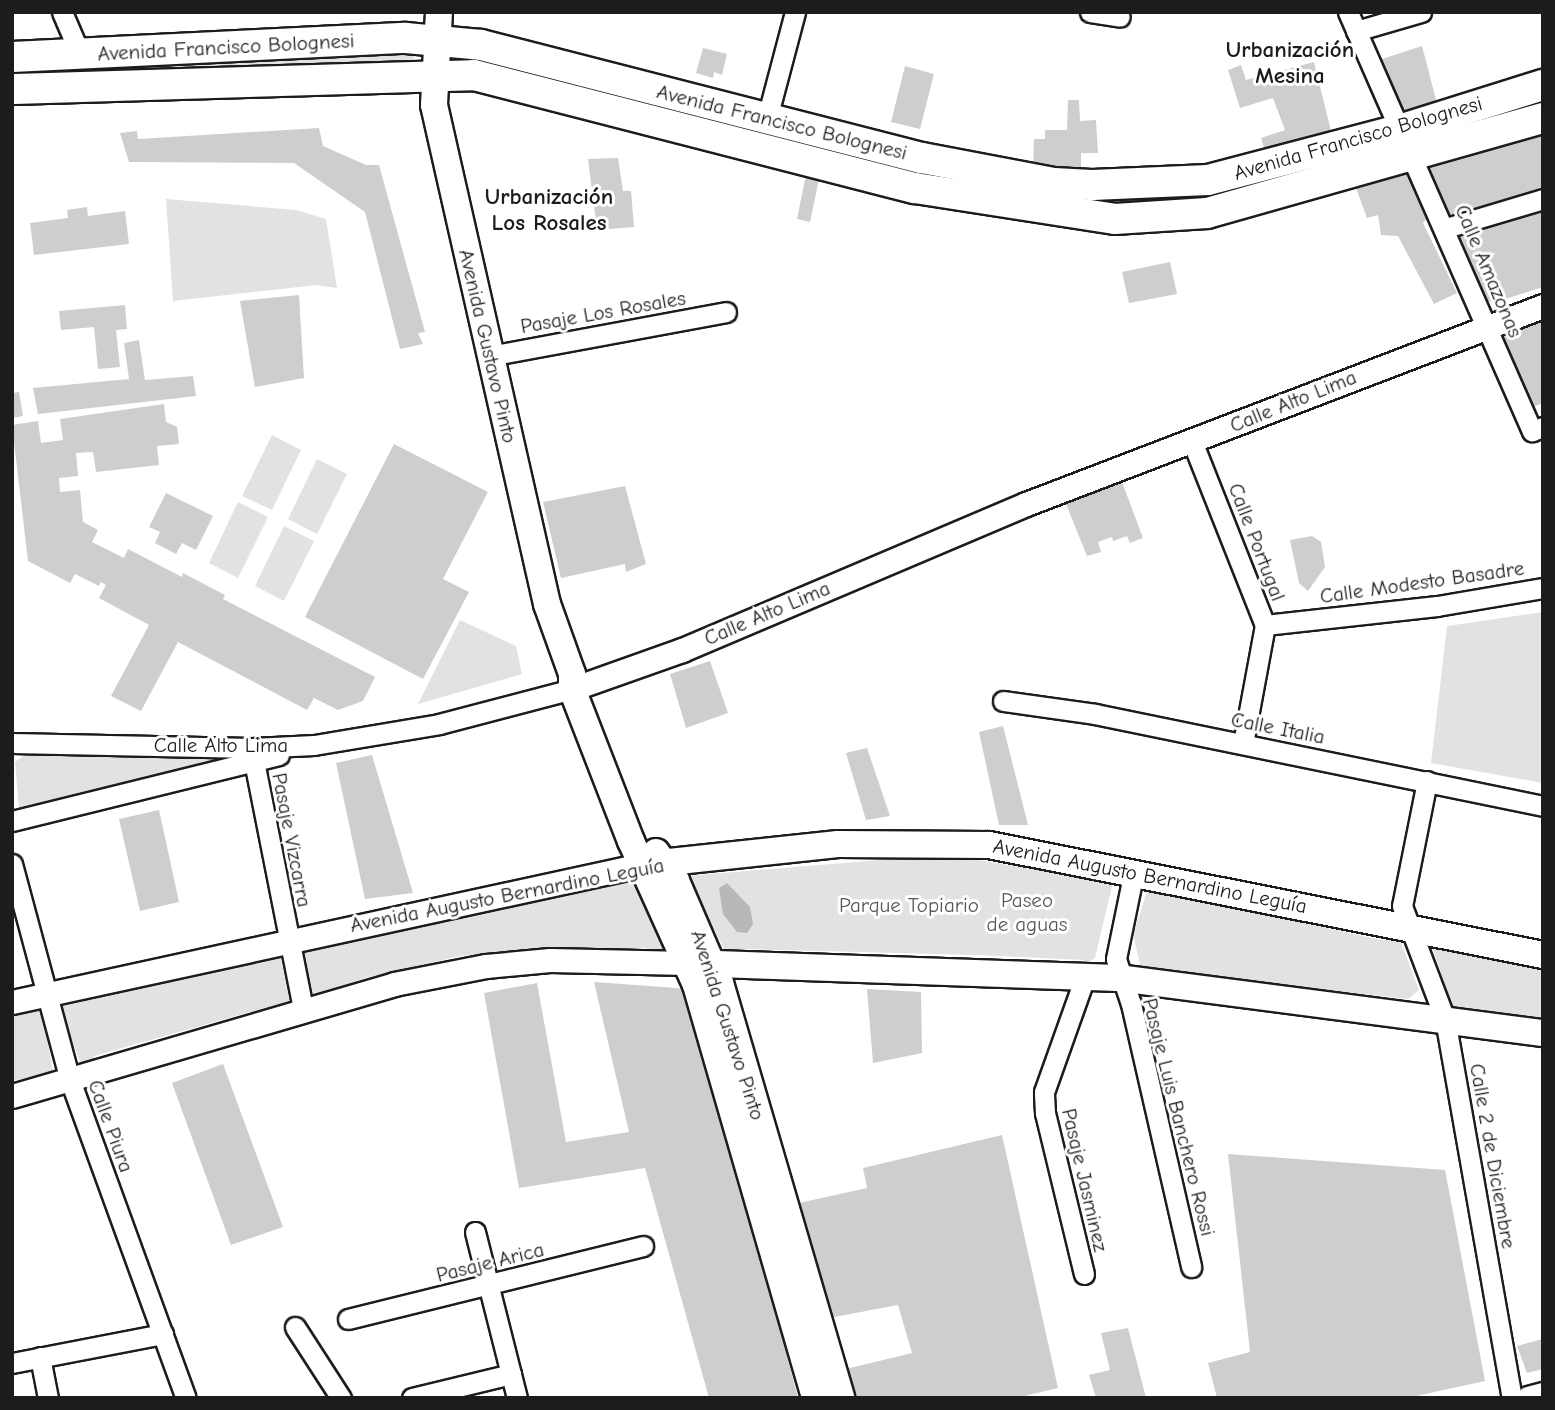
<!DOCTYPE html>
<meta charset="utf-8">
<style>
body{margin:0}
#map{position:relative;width:1555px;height:1410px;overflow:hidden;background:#fff;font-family:"Comic Neue",sans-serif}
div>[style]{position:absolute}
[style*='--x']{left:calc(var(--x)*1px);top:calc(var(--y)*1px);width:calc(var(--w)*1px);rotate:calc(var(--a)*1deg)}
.green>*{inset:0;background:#e2e2e2}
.water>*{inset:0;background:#b8b8b8}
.building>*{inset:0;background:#cecece}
.roads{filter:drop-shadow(2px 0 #1c1c1c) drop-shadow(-2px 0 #1c1c1c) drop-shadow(0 2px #1c1c1c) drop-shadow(0 -2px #1c1c1c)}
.minor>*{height:19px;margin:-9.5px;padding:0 9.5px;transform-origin:9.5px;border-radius:9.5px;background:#fff}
.tertiary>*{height:23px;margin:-11.5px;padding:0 11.5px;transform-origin:11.5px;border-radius:11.5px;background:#fff}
.secondary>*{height:26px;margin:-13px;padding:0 13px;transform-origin:13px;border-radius:13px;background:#fff}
.primary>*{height:30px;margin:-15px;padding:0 15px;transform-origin:15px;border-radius:15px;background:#fff}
span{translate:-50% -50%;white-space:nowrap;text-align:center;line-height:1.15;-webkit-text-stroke:6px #fff;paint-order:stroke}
.street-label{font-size:21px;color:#1c1c1c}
.park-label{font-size:21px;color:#575757}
.neighbourhood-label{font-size:23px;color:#1c1c1c;font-weight:700}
.frame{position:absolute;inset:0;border:14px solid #1c1c1c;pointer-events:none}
</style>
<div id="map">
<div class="green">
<div style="clip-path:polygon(405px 47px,414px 54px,414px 62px,12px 82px,12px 68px)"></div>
<div style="clip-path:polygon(166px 199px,296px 210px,326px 219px,337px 288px,317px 285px,173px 301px)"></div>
<div style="clip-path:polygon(272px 435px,301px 450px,272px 510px,242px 496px)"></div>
<div style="clip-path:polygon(317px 459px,347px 474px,317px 534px,288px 519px)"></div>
<div style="clip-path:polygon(238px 502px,268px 517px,238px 578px,209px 563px)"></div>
<div style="clip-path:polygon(284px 526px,314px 541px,284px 601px,255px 586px)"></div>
<div style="clip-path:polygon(1543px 612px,1543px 783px,1431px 763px,1447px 626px)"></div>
<div style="clip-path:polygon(460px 620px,516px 646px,522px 674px,418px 704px)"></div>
<div style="clip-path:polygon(28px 753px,209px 757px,220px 761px,19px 810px,15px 762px)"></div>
<div style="clip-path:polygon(904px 858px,978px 860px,1113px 882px,1095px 958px,1083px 966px,1084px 960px,976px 955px,740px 949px,740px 953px,726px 953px,687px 876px)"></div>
<div style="clip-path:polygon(632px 879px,666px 955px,647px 954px,646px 948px,532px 948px,460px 956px,365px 978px,313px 996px,307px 987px,300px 950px)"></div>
<div style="clip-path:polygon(1148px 888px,1381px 940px,1400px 939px,1419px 990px,1408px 999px,1141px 968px,1133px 935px)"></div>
<div style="clip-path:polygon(1431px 944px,1543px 970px,1543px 1018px,1461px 1007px,1460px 1012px,1454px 1010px)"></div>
<div style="clip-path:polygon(280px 954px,290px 1005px,280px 1008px,278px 1004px,94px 1056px,95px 1062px,80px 1062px,57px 1001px)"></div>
<div style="clip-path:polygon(37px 1009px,43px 1015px,53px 1072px,12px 1081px,12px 1015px)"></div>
</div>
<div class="water">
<div style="clip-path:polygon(727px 883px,750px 907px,753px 924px,747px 933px,737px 932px,723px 914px,719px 888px)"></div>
</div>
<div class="building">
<div style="clip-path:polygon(1422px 46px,1438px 107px,1399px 115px,1379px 60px)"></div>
<div style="clip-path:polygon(703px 48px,727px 54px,722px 75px,714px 72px,713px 78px,696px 73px)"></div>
<div style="clip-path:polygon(1314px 62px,1332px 135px,1266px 154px,1261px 138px,1285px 130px,1273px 98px,1240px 108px,1228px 70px,1241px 65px,1246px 80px)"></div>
<div style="clip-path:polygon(905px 66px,934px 74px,920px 129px,891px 122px)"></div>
<div style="clip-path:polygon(1068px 100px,1079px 100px,1080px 121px,1096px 120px,1098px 153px,1081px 153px,1081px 173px,1033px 171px,1034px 139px,1045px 139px,1045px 130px,1067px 130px)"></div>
<div style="clip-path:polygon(319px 128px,323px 146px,366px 165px,379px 165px,425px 332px,418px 333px,423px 344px,400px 349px,365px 212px,294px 163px,129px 162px,120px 133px,137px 131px,138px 139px)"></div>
<div style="clip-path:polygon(1543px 129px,1543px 193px,1449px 221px,1424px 167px,1426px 162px)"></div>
<div style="clip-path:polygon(618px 158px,623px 191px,631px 191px,634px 227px,597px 230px,588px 159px)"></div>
<div style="clip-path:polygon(1411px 169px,1430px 215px,1423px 223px,1457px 293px,1434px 304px,1398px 236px,1381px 235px,1378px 215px,1367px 218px,1356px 188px)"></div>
<div style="clip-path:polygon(807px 170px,820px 174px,810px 222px,797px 219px)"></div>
<div style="clip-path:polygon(87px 207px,88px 216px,125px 211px,129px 244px,34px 255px,30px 223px,68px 218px,67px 210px)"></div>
<div style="clip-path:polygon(1543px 210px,1543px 287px,1493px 303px,1486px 300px,1460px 236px)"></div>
<div style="clip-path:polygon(1170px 262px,1177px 294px,1129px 303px,1122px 272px)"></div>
<div style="clip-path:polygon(299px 295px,304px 378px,255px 387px,240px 301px)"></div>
<div style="clip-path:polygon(125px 305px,127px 329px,116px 330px,120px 367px,98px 369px,94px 327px,61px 330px,59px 311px)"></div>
<div style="clip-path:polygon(1543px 319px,1543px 403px,1530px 408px,1498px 336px)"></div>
<div style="clip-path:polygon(139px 340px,145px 380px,193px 376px,196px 396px,38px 414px,33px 388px,129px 379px,124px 343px)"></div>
<div style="clip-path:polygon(19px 392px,23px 416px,12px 418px,12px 393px)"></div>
<div style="clip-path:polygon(164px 404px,166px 422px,177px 427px,179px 444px,157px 446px,159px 465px,96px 472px,93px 452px,76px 453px,78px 476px,59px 478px,60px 492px,80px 490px,83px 522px,98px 530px,92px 542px,124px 558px,128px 549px,182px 577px,183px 573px,225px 595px,223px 599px,375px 677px,363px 701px,338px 710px,314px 698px,307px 710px,178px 642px,141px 711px,111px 696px,149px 625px,99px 598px,106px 585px,101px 582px,99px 586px,75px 574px,70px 583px,28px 561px,12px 425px,38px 421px,41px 443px,63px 440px,60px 419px)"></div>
<div style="clip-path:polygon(394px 444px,488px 492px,443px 579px,469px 592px,423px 679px,305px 617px)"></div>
<div style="clip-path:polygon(1122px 482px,1143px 538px,1130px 543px,1127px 536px,1113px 541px,1112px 537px,1098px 542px,1101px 552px,1087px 556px,1066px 504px)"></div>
<div style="clip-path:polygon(625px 486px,646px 564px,626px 572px,625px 564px,561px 578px,543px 502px)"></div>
<div style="clip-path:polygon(166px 493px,213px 516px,196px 550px,182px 543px,176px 554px,155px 543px,160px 532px,149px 527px)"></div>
<div style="clip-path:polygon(1312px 536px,1321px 542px,1325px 567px,1308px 591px,1299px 583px,1290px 540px)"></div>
<div style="clip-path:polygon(710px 661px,728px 713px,686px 728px,670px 674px)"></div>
<div style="clip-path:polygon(1003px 726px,1028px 825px,999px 825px,979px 732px)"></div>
<div style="clip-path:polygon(867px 748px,890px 816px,866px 820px,846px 753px)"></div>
<div style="clip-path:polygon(372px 755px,413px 893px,365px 899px,336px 763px)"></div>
<div style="clip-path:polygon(159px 810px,179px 902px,140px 911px,119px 819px)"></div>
<div style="clip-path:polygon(594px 982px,690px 989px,798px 1398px,709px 1398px,645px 1168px,519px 1188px,484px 993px,537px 983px,566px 1142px,629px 1132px)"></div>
<div style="clip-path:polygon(867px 989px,921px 992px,922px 1053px,873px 1063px)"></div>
<div style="clip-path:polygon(223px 1064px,283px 1227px,231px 1245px,172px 1083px)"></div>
<div style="clip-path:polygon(1002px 1135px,1058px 1388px,1016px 1398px,853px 1398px,846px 1369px,912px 1353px,898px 1305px,829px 1318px,799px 1203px,867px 1188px,863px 1168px)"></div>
<div style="clip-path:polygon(1228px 1154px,1445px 1170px,1485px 1381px,1407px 1398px,1217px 1398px,1208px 1363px,1250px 1352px)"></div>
<div style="clip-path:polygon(1128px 1328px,1146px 1398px,1096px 1398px,1089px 1375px,1110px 1370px,1101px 1333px)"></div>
<div style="clip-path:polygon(1543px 1339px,1543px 1369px,1527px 1373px,1517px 1346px)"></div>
</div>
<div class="roads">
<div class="minor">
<div style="--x:62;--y:12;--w:46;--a:66.8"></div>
<div style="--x:1090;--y:12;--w:30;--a:9"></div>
<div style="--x:1348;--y:12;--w:458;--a:66.3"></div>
<div style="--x:1532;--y:431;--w:12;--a:-20"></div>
<div style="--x:1356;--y:31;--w:68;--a:-16.3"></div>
<div style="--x:767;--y:118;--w:110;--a:-75.2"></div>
<div style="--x:1446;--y:228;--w:101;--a:-16.6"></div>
<div style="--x:489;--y:356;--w:241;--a:-10.5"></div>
<div style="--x:1192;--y:441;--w:198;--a:68.4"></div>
<div style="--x:1265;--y:625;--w:121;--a:100.5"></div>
<div style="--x:1265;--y:625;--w:173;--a:-6.3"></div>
<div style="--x:1437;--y:606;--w:108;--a:-9.6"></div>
<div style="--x:1003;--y:701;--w:93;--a:8"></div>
<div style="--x:1095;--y:714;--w:457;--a:11.6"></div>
<div style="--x:12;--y:743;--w:240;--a:1.2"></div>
<div style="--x:252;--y:748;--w:62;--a:-2.8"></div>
<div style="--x:314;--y:745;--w:127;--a:-9.5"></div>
<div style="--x:439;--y:724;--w:138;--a:-14.7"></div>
<div style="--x:252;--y:751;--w:262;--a:78.8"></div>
<div style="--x:1427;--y:781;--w:127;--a:101.3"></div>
<div style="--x:1402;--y:906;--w:121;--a:69.2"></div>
<div style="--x:1445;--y:1019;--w:385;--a:80"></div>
<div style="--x:12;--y:821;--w:275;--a:-13.9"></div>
<div style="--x:12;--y:864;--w:224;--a:75"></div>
<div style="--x:70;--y:1080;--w:338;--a:70"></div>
<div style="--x:1134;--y:871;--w:90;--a:101.6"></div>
<div style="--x:1116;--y:959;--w:47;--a:71.6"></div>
<div style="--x:1131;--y:1004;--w:270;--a:77.1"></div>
<div style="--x:475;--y:1232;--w:171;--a:75.8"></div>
<div style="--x:1084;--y:1274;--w:166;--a:-103.6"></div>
<div style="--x:1045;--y:1113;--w:21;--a:-93"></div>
<div style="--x:1044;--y:1092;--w:122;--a:-70.4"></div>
<div style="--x:348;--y:1319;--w:304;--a:-13.9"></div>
<div style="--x:295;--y:1327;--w:85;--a:57.1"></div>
<div style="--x:40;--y:1357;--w:42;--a:79"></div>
<div style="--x:12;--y:1363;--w:154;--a:-10.9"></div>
<div style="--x:412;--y:1398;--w:102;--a:-13.6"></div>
</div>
<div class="tertiary">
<div style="--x:572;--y:689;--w:117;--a:-19.5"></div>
<div style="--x:682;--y:650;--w:374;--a:-23"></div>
<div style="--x:1026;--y:504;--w:554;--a:-20.96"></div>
<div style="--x:12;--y:1002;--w:644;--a:-12.29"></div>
<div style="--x:12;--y:1096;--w:398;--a:-16.3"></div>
<div style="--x:394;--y:984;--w:94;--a:-11.1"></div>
<div style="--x:486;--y:966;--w:64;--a:-5.4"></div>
<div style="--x:550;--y:960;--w:137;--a:1.3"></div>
<div style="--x:1528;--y:1398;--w:16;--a:-15"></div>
</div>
<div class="secondary">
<div style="--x:439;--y:12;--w:93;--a:93.1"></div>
<div style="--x:434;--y:105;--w:512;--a:77.24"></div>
<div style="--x:547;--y:604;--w:74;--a:70.3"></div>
<div style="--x:572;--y:674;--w:15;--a:90"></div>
<div style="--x:572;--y:689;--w:163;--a:68.8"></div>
<div style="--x:631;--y:841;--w:158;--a:65.7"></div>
<div style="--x:696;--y:985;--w:430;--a:73.9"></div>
<div style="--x:656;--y:852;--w:35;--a:55"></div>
<div style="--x:676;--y:881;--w:111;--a:66.7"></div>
<div style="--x:720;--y:983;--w:432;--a:73.7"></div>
<div style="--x:641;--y:865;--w:198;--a:-6.1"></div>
<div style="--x:838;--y:844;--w:151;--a:0.4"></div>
<div style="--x:989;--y:845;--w:565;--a:11.23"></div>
<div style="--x:687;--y:963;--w:432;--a:2"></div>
<div style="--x:1119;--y:978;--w:428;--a:7.4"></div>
</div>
<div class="primary">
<div style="--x:12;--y:57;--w:394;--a:-2.8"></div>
<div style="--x:406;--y:38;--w:75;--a:5.3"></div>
<div style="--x:481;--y:45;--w:455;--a:14.4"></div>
<div style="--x:922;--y:158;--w:134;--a:10.7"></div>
<div style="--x:1054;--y:183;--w:38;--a:3"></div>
<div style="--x:1092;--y:185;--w:116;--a:-2.5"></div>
<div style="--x:1208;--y:180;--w:197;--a:-14.7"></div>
<div style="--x:1399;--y:130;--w:151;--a:-17.4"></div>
<div style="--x:12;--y:89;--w:462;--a:-1.7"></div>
<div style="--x:474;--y:75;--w:455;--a:14.4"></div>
<div style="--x:915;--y:188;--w:202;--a:8.8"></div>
<div style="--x:1115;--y:219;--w:92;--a:-3.7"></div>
<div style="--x:1207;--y:213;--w:349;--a:-15.8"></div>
</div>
</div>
<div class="street-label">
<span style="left:226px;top:47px;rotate:-3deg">Avenida Francisco Bolognesi</span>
<span style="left:782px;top:122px;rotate:14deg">Avenida Francisco Bolognesi</span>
<span style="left:1358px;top:138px;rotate:-16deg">Avenida Francisco Bolognesi</span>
<span style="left:1489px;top:271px;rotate:67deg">Calle Amazonas</span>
<span style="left:603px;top:312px;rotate:-10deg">Pasaje Los Rosales</span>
<span style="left:488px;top:346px;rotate:77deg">Avenida Gustavo Pinto</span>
<span style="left:1293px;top:401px;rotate:-22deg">Calle Alto Lima</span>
<span style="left:1257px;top:542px;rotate:69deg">Calle Portugal</span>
<span style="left:1422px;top:582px;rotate:-8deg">Calle Modesto Basadre</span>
<span style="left:767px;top:613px;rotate:-23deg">Calle Alto Lima</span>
<span style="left:1278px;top:728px;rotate:11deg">Calle Italia</span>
<span style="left:221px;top:745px">Calle Alto Lima</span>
<span style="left:292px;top:840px;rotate:79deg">Pasaje Vizcarra</span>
<span style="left:1150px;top:876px;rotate:11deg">Avenida Augusto Bernardino Leguía</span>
<span style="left:507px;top:895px;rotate:-11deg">Avenida Augusto Bernardino Leguía</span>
<span style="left:728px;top:1025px;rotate:72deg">Avenida Gustavo Pinto</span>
<span style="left:1179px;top:1117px;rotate:76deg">Pasaje Luis Banchero Rossi</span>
<span style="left:111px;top:1126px;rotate:70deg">Calle Piura</span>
<span style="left:1493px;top:1156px;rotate:80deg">Calle 2 de Diciembre</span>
<span style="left:1085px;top:1180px;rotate:77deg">Pasaje Jasminez</span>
<span style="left:490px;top:1262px;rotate:-14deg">Pasaje Arica</span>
</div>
<div class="park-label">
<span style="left:1027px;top:912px">Paseo<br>de aguas</span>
<span style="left:909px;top:905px">Parque Topiario</span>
</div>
<div class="neighbourhood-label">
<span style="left:1290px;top:63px">Urbanización<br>Mesina</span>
<span style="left:549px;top:210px">Urbanización<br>Los Rosales</span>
</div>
<div class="frame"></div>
</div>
